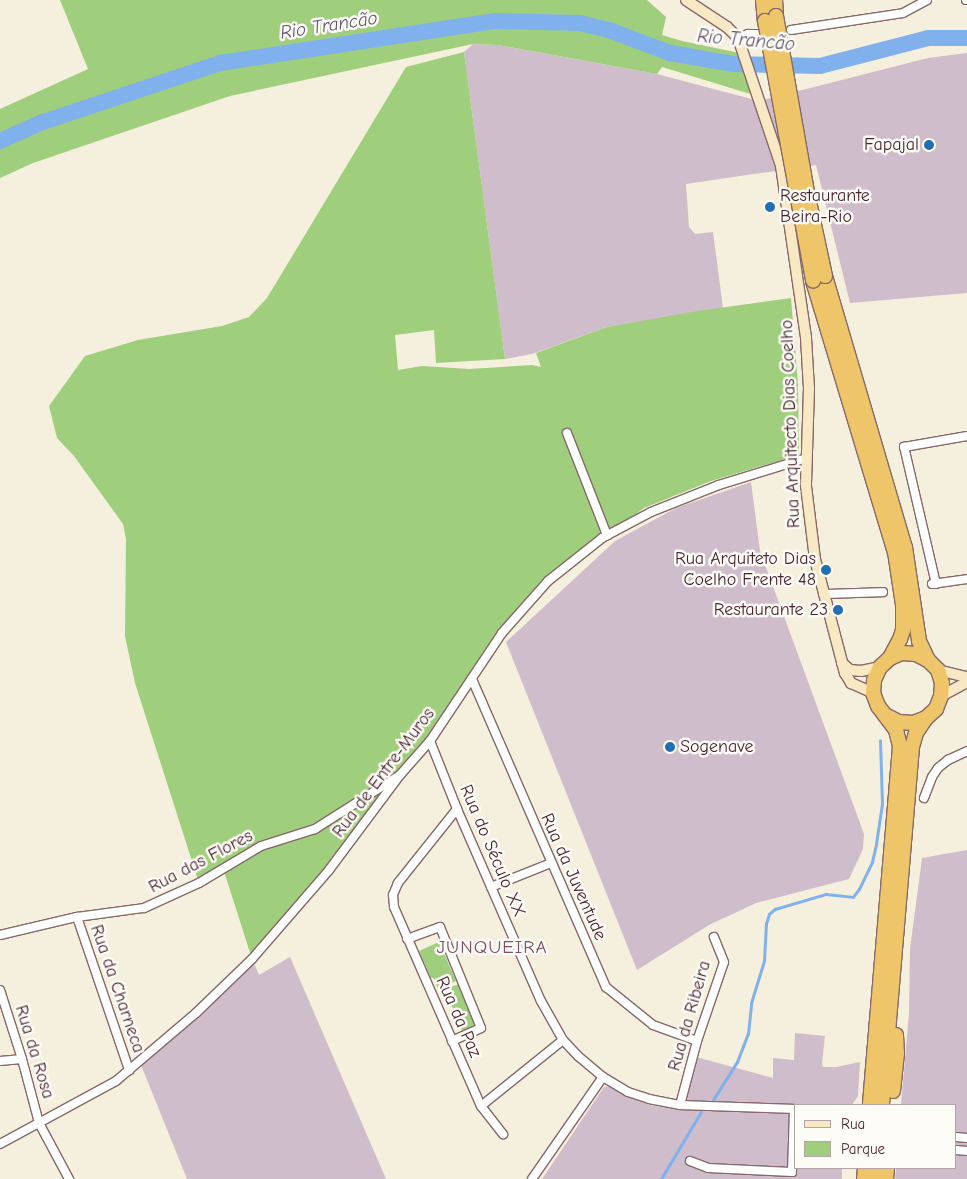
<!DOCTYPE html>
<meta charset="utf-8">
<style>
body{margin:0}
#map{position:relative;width:967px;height:1179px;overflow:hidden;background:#f5efdd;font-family:"Comic Neue",sans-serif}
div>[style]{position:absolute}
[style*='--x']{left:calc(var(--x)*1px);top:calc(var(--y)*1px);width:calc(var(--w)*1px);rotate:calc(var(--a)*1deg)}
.industrial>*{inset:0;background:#d0bdcc}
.green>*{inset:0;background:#9fce7c}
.stream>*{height:2.5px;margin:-1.25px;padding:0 1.25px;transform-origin:1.25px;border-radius:1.25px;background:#80b1ec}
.river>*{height:16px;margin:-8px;padding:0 8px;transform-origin:8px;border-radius:8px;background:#80b1ec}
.roads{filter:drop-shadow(1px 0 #866869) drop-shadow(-1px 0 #866869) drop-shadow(0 1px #866869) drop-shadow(0 -1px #866869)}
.street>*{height:8px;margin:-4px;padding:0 4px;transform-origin:4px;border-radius:4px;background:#fff}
.secondary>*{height:10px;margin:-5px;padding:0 5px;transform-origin:5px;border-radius:5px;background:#f8e8c3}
.highway>*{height:14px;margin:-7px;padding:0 7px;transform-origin:7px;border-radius:7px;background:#eec569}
.bridges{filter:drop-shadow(1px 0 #866869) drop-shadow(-1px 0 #866869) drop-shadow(0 1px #866869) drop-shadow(0 -1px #866869)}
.highway-bridge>*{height:14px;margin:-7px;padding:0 7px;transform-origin:7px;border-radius:7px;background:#eec569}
.dots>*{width:14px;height:14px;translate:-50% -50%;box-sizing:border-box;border:2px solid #fdfcf7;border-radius:50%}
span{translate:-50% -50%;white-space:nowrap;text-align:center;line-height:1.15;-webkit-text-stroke:5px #fdfcf7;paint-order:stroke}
.poi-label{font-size:18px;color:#4a1f2b}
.right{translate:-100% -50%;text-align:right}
.left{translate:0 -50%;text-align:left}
.street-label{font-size:18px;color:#4a1f2b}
.water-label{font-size:19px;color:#5d526f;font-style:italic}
.neighbourhood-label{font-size:19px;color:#814f66;letter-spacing:1px}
.legend{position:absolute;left:794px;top:1104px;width:162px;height:65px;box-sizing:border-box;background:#fdfcf7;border:1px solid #b5a4a5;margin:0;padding:6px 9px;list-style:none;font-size:15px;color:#4a1f2b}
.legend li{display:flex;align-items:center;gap:10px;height:25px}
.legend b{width:25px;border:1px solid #b5a4a5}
</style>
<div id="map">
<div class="industrial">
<div style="clip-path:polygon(473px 44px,498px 45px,657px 74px,759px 101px,928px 58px,967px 53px,967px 293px,850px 303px,816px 165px,686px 184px,689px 227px,695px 234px,713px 232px,723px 308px,607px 327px,532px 354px,505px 359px,464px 52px)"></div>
<div style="clip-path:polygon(751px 482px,760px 551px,864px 834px,863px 849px,849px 879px,756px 903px,709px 925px,637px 970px,506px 642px,615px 541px,676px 508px)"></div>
<div style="clip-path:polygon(967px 850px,967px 1179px,895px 1179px,896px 1168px,956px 1168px,956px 1105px,901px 1105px,909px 1013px,910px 949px,922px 858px)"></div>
<div style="clip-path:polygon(290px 957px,386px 1179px,187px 1179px,139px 1060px,252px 959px,259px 975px)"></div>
<div style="clip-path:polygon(795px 1033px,825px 1036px,822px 1064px,823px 1067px,836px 1067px,860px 1062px,858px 1096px,852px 1105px,796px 1105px,796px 1168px,842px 1168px,842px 1179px,542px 1179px,604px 1087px,609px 1086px,649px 1105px,681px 1110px,696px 1057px,773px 1078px,773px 1058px,794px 1060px)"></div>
</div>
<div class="green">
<div style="clip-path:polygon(60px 0,647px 0,666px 17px,662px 35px,682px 41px,744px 54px,757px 96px,662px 67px,657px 74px,498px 45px,473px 44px,230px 96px,33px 163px,0 178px,0 109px,88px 69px)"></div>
<div style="clip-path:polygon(464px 52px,505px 359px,436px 363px,434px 330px,395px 335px,398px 370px,422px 366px,469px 369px,532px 365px,541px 367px,536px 353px,607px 327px,698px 311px,791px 298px,798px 384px,799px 455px,711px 481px,644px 508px,547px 582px,502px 633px,470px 682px,329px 870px,252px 959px,223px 868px,199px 883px,135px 683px,125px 636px,126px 539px,123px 524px,74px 456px,57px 438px,49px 406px,85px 356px,138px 340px,222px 326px,249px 317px,267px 298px,406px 67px)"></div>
<div style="clip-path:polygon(439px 942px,456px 981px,438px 989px,434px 978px,431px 978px,419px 951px)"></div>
<div style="clip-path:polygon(459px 984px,475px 1025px,462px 1031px,445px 989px)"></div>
</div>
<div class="stream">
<div style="--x:713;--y:1100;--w:45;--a:-57.7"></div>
<div style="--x:737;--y:1062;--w:30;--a:-69"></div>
<div style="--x:748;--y:1034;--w:31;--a:-84"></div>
<div style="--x:751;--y:1003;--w:44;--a:-72.8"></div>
<div style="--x:764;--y:961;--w:37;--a:-87"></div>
<div style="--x:766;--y:924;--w:10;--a:-73"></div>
<div style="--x:769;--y:914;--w:8;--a:-40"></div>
<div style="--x:775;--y:909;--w:53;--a:-16.4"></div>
<div style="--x:826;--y:894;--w:27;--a:6"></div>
<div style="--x:853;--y:897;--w:10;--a:-53"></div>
<div style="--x:859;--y:889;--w:30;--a:-64"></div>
<div style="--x:872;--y:862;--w:18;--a:-77"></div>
<div style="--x:876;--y:844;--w:40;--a:-81.5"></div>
<div style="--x:882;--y:804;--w:63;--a:-91.8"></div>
<div style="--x:661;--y:1179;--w:78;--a:-59.2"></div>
</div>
<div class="river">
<div style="--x:0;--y:141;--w:44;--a:-24.2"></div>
<div style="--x:40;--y:123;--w:190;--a:-18.4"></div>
<div style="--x:220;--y:63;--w:277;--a:-8.7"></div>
<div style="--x:494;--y:21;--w:86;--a:1.3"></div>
<div style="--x:580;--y:23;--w:30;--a:14"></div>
<div style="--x:609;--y:30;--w:65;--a:20.7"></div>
<div style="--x:670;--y:53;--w:65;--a:9.8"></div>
<div style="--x:734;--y:64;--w:86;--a:1.3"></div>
<div style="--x:820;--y:66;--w:112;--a:-14.5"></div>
<div style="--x:928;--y:38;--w:39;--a:0"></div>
</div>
<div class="roads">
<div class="street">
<div style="--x:966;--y:0;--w:1;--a:0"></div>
<div style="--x:791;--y:30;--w:113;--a:-8.6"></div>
<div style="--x:903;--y:13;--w:27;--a:-28"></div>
<div style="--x:738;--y:38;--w:11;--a:-22"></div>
<div style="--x:748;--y:34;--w:11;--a:0"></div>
<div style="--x:567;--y:433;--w:110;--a:68.6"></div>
<div style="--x:932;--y:584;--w:35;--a:-8"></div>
<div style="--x:936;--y:584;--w:141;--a:-103.1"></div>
<div style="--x:904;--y:447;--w:64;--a:-9.9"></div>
<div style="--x:823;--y:594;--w:60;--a:-1.9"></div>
<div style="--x:472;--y:679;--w:336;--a:66.5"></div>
<div style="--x:606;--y:987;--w:60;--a:39"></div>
<div style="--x:653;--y:1025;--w:47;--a:20"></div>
<div style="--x:430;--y:741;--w:73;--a:68.3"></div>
<div style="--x:457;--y:809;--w:210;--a:66.4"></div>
<div style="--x:541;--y:1001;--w:45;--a:60.6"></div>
<div style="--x:563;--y:1040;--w:22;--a:47"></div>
<div style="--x:578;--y:1056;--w:33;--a:40"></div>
<div style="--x:603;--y:1077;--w:29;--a:31"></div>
<div style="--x:628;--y:1092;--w:22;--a:18"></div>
<div style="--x:649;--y:1099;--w:32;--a:11"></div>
<div style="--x:680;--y:1105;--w:116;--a:2"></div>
<div style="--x:924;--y:798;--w:22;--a:-69"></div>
<div style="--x:932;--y:777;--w:11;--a:-56"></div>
<div style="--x:938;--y:768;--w:13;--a:-39"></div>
<div style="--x:948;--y:760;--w:21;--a:-25"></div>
<div style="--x:457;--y:809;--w:95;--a:128.6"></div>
<div style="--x:398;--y:883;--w:13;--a:113"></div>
<div style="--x:393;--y:895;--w:12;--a:85"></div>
<div style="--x:394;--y:907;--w:217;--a:66.4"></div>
<div style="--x:481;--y:1106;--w:36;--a:52"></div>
<div style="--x:491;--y:887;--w:65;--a:-21.8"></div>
<div style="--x:77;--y:917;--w:162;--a:71.2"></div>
<div style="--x:0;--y:935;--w:79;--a:-13.2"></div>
<div style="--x:77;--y:917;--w:68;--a:-7.7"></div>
<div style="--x:144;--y:908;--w:60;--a:-24.4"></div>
<div style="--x:199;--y:883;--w:72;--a:-30.8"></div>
<div style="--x:261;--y:846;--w:57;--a:-17.5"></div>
<div style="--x:315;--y:829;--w:97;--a:-32.4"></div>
<div style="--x:407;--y:939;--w:35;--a:-20"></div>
<div style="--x:440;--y:927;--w:109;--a:67.9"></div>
<div style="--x:481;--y:1028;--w:32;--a:156"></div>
<div style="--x:0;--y:990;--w:72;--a:72.3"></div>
<div style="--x:22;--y:1059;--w:66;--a:75.1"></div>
<div style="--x:39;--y:1123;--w:64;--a:61.8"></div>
<div style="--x:0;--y:1061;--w:22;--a:-5"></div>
<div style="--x:680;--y:1105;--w:66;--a:-75.1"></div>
<div style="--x:697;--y:1041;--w:83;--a:-71.1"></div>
<div style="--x:724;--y:962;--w:27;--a:-112"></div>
<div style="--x:481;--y:1106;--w:105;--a:-38.8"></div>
<div style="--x:956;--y:1137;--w:11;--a:5"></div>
<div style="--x:0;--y:1144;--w:132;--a:-28.5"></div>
<div style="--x:116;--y:1081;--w:105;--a:-40.4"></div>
<div style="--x:196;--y:1013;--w:78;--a:-44"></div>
<div style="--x:252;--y:959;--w:118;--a:-49.1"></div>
<div style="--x:329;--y:870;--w:119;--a:-53.2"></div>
<div style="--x:400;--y:775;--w:45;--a:-48.6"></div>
<div style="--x:430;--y:741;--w:130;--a:-56.3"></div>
<div style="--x:502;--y:633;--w:69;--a:-48.5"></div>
<div style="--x:548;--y:581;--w:69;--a:-38.5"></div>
<div style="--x:602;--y:538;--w:55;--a:-28"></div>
<div style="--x:651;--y:512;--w:73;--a:-21.7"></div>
<div style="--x:719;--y:485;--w:92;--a:-17.1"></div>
<div style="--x:956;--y:1150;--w:11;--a:5"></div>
<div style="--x:690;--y:1161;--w:19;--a:21"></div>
<div style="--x:708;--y:1168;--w:84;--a:2.7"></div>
<div style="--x:792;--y:1172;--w:63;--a:-88.2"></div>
<div style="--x:532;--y:1179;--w:124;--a:-55.2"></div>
</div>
<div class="secondary">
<div style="--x:686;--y:0;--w:49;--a:33.4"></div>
<div style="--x:727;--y:27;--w:16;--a:45"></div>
<div style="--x:738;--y:38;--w:135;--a:71.4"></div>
<div style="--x:781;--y:166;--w:174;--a:81.7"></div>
<div style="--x:806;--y:338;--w:50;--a:86.6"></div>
<div style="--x:809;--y:388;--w:98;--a:91.8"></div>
<div style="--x:806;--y:486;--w:74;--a:83"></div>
<div style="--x:815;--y:559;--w:118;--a:75.3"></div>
<div style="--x:845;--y:673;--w:12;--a:59"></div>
<div style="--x:851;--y:683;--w:24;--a:24"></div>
<div style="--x:842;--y:663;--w:11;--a:41"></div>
<div style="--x:850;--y:670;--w:11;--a:5"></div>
<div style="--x:861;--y:671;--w:19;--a:-12"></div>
<div style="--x:938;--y:670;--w:30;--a:14"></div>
<div style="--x:941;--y:696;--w:30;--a:-28"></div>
</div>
<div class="highway">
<div style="--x:763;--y:0;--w:21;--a:85"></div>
<div style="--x:775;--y:0;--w:16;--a:86"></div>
<div style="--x:825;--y:276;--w:283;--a:73.6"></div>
<div style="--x:905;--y:547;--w:95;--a:81.5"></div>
<div style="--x:919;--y:641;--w:21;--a:65"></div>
<div style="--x:928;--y:660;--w:14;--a:45"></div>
<div style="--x:938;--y:670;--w:14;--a:73"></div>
<div style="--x:942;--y:683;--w:13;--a:94"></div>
<div style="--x:941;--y:696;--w:14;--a:111"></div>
<div style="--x:936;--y:709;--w:13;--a:138"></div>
<div style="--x:926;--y:718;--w:18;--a:124"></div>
<div style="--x:916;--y:733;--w:15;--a:106"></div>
<div style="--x:912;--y:747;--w:359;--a:94.8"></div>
<div style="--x:813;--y:281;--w:283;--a:73.2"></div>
<div style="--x:895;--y:552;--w:54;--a:81.4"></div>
<div style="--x:903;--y:605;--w:25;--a:90"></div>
<div style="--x:903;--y:630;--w:9;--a:108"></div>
<div style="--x:900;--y:639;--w:21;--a:118"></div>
<div style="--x:890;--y:658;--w:13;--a:138"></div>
<div style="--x:880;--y:667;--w:14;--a:115"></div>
<div style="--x:874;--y:680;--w:13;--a:94"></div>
<div style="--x:873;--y:693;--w:14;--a:69"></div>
<div style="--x:878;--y:706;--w:30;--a:53"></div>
<div style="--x:896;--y:730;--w:16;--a:76"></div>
<div style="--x:900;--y:746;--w:360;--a:94.8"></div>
<div style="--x:890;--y:658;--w:13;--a:-23"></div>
<div style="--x:902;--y:653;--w:14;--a:4"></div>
<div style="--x:916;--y:654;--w:13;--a:27"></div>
<div style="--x:887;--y:716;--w:13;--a:27"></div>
<div style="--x:899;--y:722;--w:14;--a:4"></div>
<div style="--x:913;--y:723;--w:14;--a:-21"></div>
<div style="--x:893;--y:1091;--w:37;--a:-84"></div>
<div style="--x:897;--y:1054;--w:19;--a:-93"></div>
<div style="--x:864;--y:1179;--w:11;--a:-85"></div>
<div style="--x:876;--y:1179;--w:11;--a:-85"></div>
<div style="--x:886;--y:1179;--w:11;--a:-85"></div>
</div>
</div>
<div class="bridges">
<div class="highway-bridge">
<div style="--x:776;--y:16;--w:179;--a:80"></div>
<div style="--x:807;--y:192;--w:86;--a:77.9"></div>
<div style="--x:765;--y:21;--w:264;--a:79.5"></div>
</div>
</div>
<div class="dots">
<div style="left:929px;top:145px;background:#1f6fb2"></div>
<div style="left:770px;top:207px;background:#1f6fb2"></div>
<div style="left:826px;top:570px;background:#1f6fb2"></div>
<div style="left:838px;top:610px;background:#1f6fb2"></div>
<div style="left:670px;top:747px;background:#1f6fb2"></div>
</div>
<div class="poi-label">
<span class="right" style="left:919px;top:145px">Fapajal</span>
<span class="left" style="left:780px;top:207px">Restaurante<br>Beira-Rio</span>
<span class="right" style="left:816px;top:570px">Rua Arquiteto Dias<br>Coelho Frente 48</span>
<span class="right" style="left:828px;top:610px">Restaurante 23</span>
<span class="left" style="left:680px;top:747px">Sogenave</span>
</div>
<div class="street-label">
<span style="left:791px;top:424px;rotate:-92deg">Rua Arquitecto Dias Coelho</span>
<span style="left:384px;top:773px;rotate:-53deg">Rua de Entre-Muros</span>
<span style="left:492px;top:851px;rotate:67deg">Rua do Século XX</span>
<span style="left:201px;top:862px;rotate:-28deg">Rua das Flores</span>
<span style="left:573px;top:877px;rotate:66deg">Rua da Juventude</span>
<span style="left:117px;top:989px;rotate:71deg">Rua da Charneca</span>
<span style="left:690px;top:1016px;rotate:-74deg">Rua da Ribeira</span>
<span style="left:458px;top:1017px;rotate:66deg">Rua da Paz</span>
<span style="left:34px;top:1052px;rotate:73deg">Rua da Rosa</span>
</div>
<div class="water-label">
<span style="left:329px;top:26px;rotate:-9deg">Rio Trancão</span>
<span style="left:746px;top:41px;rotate:5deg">Rio Trancão</span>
</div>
<div class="neighbourhood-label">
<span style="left:492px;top:948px">JUNQUEIRA</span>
</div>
<ul class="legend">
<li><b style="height:6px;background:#f8e8c3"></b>Rua</li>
<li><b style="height:14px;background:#9fce7c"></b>Parque</li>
</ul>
</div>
